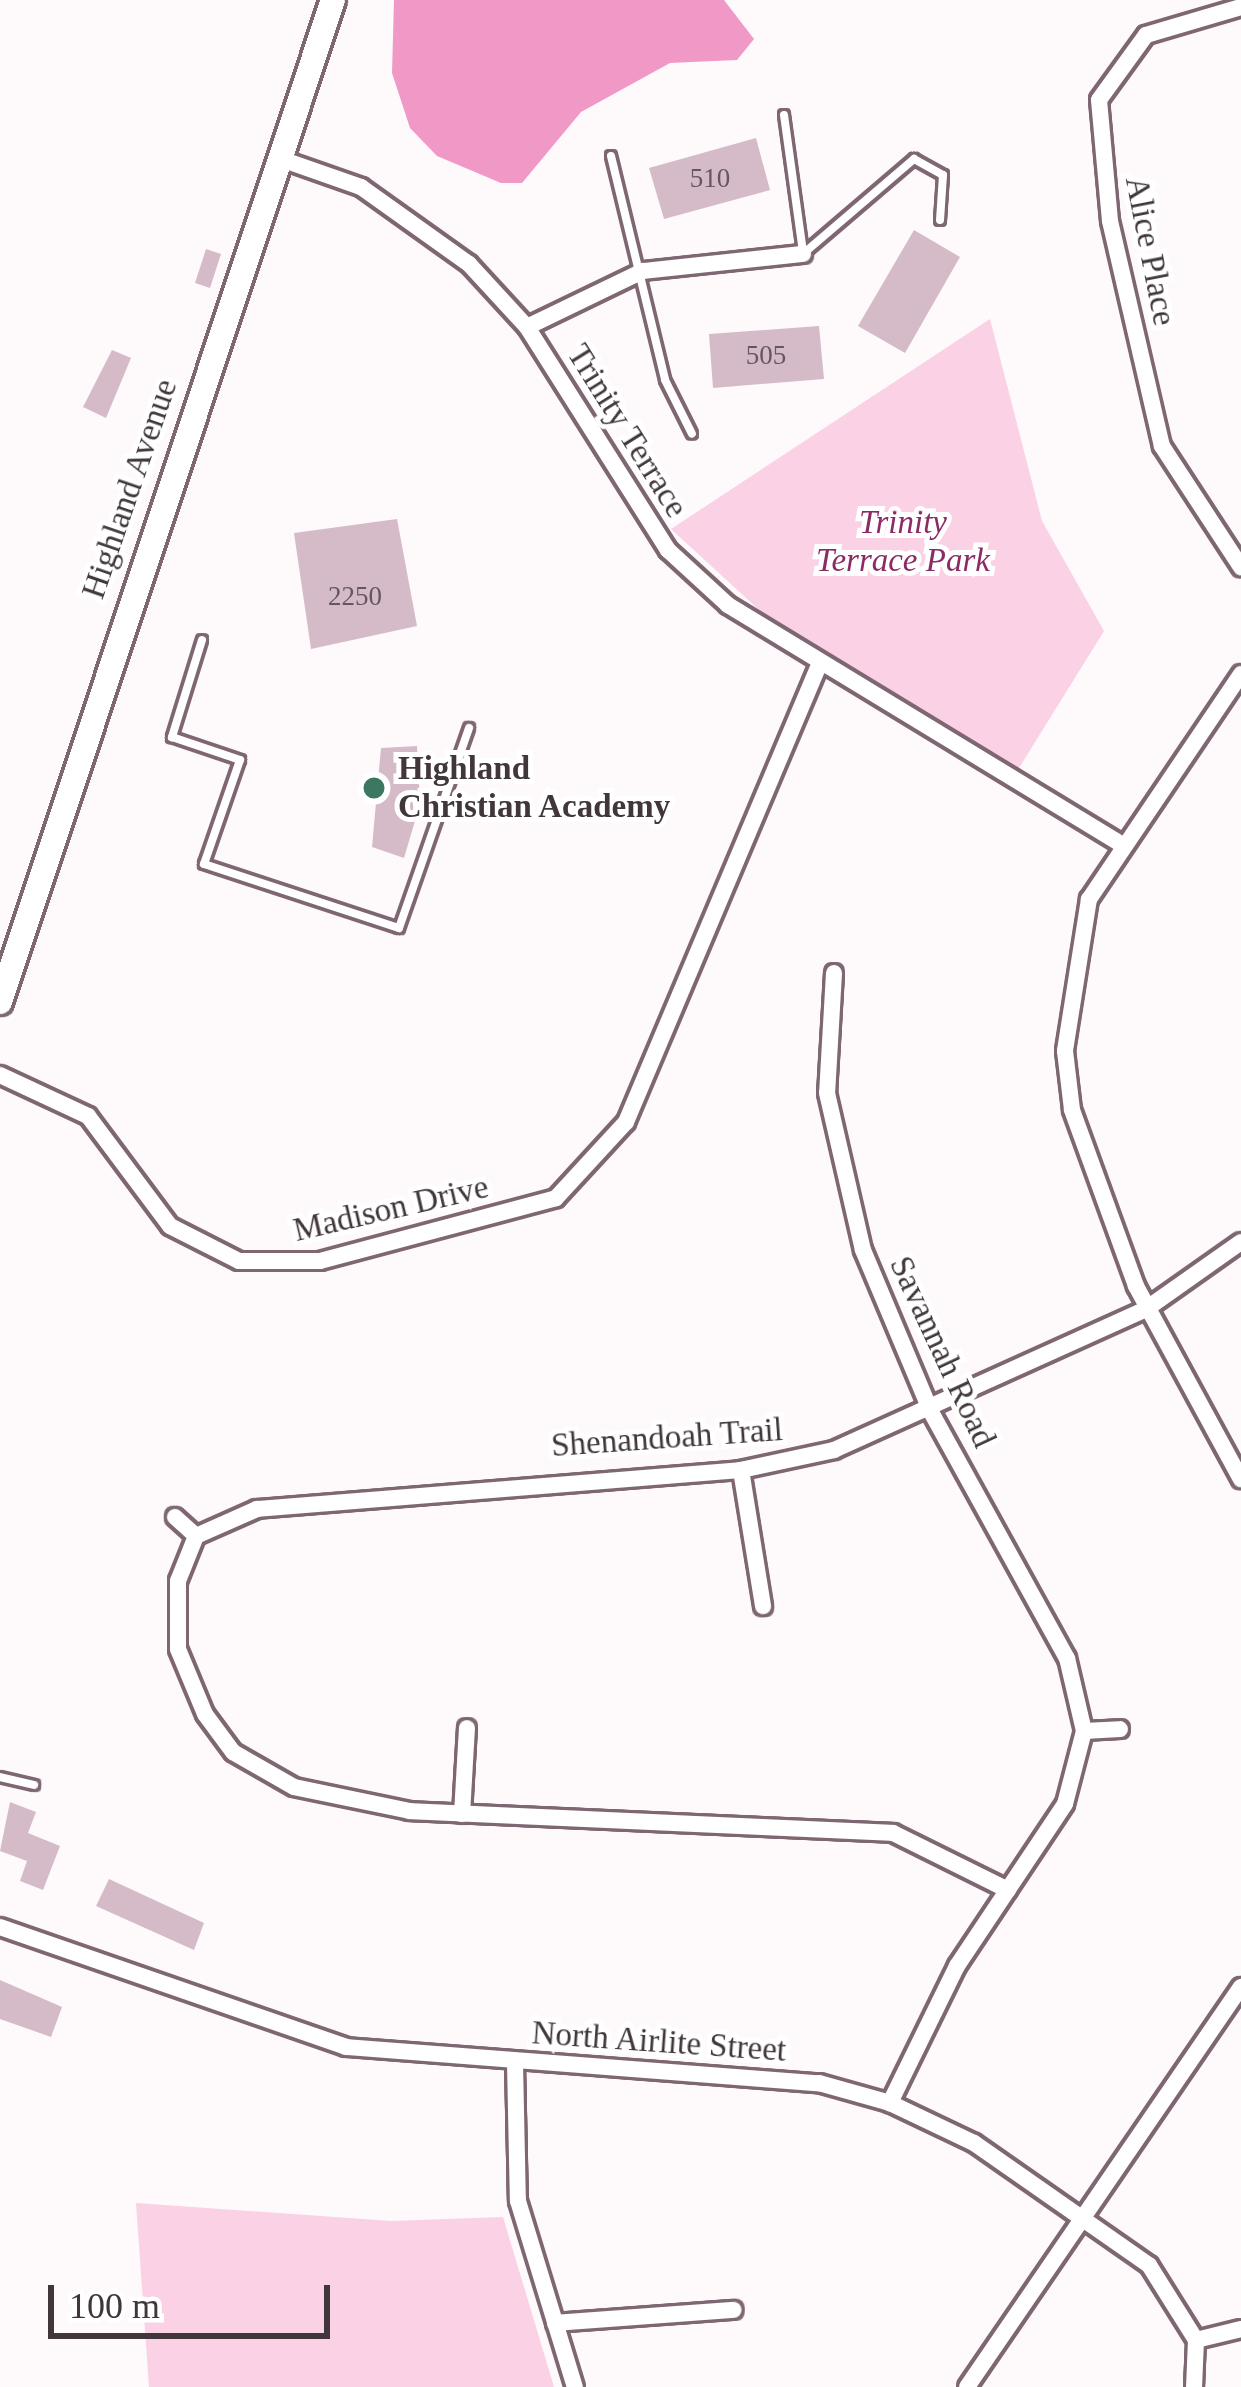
<!DOCTYPE html>
<style>
body{margin:0}
#map{position:relative;width:1241px;height:2387px;overflow:hidden;background:#fef9fb;font-family:Georgia,serif}
div>[style]{position:absolute}
[style*='--x']{left:calc(var(--x)*1px);top:calc(var(--y)*1px);width:calc(var(--w)*1px);rotate:calc(var(--a)*1deg)}
.green>*{inset:0;background:#fbd1e5}
.water>*{inset:0;background:#f099c6}
.building>*{inset:0;background:#d5bbc7}
.roads{filter:drop-shadow(3px 0 #7e6772) drop-shadow(-3px 0 #7e6772) drop-shadow(0 3px #7e6772) drop-shadow(0 -3px #7e6772)}
.service>*{height:8px;margin:-4px;padding:0 4px;transform-origin:4px;border-radius:4px;background:#fff}
.minor>*{height:16px;margin:-8px;padding:0 8px;transform-origin:8px;border-radius:8px;background:#fff}
.secondary>*{height:24px;margin:-12px;padding:0 12px;transform-origin:12px;border-radius:12px;background:#fff}
.dots>*{width:33px;height:33px;translate:-50% -50%;box-sizing:border-box;border:6px solid #fff;border-radius:50%}
span{translate:-50% -50%;white-space:nowrap;text-align:center;line-height:1.15;-webkit-text-stroke:10px #fff;paint-order:stroke}
.number-label{font-size:27px;color:#65575e}
.number-label span{-webkit-text-stroke-width:0}
.street-label{font-size:33px;color:#40363b}
.park-label{font-size:33px;color:#8c2a64;font-style:italic}
.poi-label{font-size:33px;color:#40363b;font-weight:700}
.left{translate:0 -50%;text-align:left}
.scale{position:absolute;left:48px;top:2285px;width:282px;height:54px;box-sizing:border-box;border:6px solid #40363b;border-top:0;padding-left:15px;font-size:36px;line-height:42px;white-space:nowrap;color:#40363b;-webkit-text-stroke:9px #fff;paint-order:stroke}
</style>
<div id="map">
<div class="green">
<div style="clip-path:polygon(990px 319px,1042px 521px,1104px 631px,1019px 768px,769px 619px,671px 529px)"></div>
<div style="clip-path:polygon(136px 2203px,391px 2221px,503px 2217px,554px 2387px,149px 2387px)"></div>
</div>
<div class="water">
<div style="clip-path:polygon(394px 0,724px 0,754px 39px,737px 60px,670px 63px,581px 112px,522px 183px,501px 183px,437px 156px,410px 128px,392px 73px)"></div>
</div>
<div class="building">
<div style="clip-path:polygon(756px 138px,770px 190px,664px 219px,649px 168px)"></div>
<div style="clip-path:polygon(914px 230px,960px 257px,905px 353px,858px 326px)"></div>
<div style="clip-path:polygon(206px 249px,221px 254px,210px 288px,195px 283px)"></div>
<div style="clip-path:polygon(819px 326px,824px 379px,713px 388px,709px 334px)"></div>
<div style="clip-path:polygon(112px 350px,131px 358px,106px 418px,83px 407px)"></div>
<div style="clip-path:polygon(397px 519px,417px 626px,311px 649px,294px 533px)"></div>
<div style="clip-path:polygon(417px 746px,420px 804px,404px 858px,372px 847px,381px 748px)"></div>
<div style="clip-path:polygon(10px 1802px,36px 1812px,28px 1833px,60px 1846px,43px 1890px,20px 1881px,27px 1861px,0 1851px)"></div>
<div style="clip-path:polygon(109px 1879px,204px 1923px,194px 1950px,96px 1906px)"></div>
<div style="clip-path:polygon(0 1980px,62px 2007px,51px 2037px,0 2019px)"></div>
</div>
<div class="roads">
<div class="service">
<div style="--x:784;--y:115;--w:138;--a:82.1"></div>
<div style="--x:611;--y:156;--w:230;--a:76.4"></div>
<div style="--x:665;--y:380;--w:60;--a:63.4"></div>
<div style="--x:804;--y:253;--w:145;--a:-40.5"></div>
<div style="--x:914;--y:159;--w:33;--a:29"></div>
<div style="--x:943;--y:175;--w:45;--a:93.8"></div>
<div style="--x:202;--y:640;--w:102;--a:107.2"></div>
<div style="--x:172;--y:737;--w:72;--a:18.7"></div>
<div style="--x:240;--y:760;--w:110;--a:109.1"></div>
<div style="--x:204;--y:864;--w:205;--a:18.2"></div>
<div style="--x:399;--y:928;--w:212;--a:-70.7"></div>
<div style="--x:0;--y:1777;--w:35;--a:13"></div>
</div>
<div class="minor">
<div style="--x:1241;--y:7;--w:99;--a:163.6"></div>
<div style="--x:1146;--y:35;--w:80;--a:125.9"></div>
<div style="--x:1099;--y:100;--w:121;--a:84.8"></div>
<div style="--x:1110;--y:221;--w:231;--a:77"></div>
<div style="--x:1162;--y:446;--w:145;--a:56.9"></div>
<div style="--x:281;--y:159;--w:85;--a:19.3"></div>
<div style="--x:361;--y:187;--w:133;--a:35.5"></div>
<div style="--x:469;--y:264;--w:86;--a:47.4"></div>
<div style="--x:527;--y:327;--w:264;--a:57.7"></div>
<div style="--x:668;--y:550;--w:81;--a:42.5"></div>
<div style="--x:728;--y:605;--w:456;--a:31.3"></div>
<div style="--x:527;--y:327;--w:129;--a:-25.8"></div>
<div style="--x:643;--y:271;--w:161;--a:-6.1"></div>
<div style="--x:1241;--y:674;--w:272;--a:124"></div>
<div style="--x:1089;--y:899;--w:154;--a:99"></div>
<div style="--x:1065;--y:1051;--w:59;--a:83.2"></div>
<div style="--x:1072;--y:1110;--w:187;--a:70"></div>
<div style="--x:1136;--y:1286;--w:220;--a:61.5"></div>
<div style="--x:834;--y:973;--w:120;--a:93.3"></div>
<div style="--x:827;--y:1093;--w:161;--a:77.1"></div>
<div style="--x:863;--y:1250;--w:176;--a:67.2"></div>
<div style="--x:931;--y:1412;--w:281;--a:61.1"></div>
<div style="--x:1067;--y:1658;--w:75;--a:76.9"></div>
<div style="--x:1084;--y:1731;--w:75;--a:104.6"></div>
<div style="--x:1065;--y:1804;--w:195;--a:123.7"></div>
<div style="--x:957;--y:1966;--w:153;--a:116.1"></div>
<div style="--x:0;--y:1075;--w:97;--a:25"></div>
<div style="--x:88;--y:1116;--w:137;--a:53.3"></div>
<div style="--x:170;--y:1226;--w:77;--a:26.9"></div>
<div style="--x:239;--y:1261;--w:81;--a:0"></div>
<div style="--x:320;--y:1261;--w:244;--a:-14.9"></div>
<div style="--x:556;--y:1198;--w:103;--a:-47.4"></div>
<div style="--x:626;--y:1122;--w:495;--a:-67.1"></div>
<div style="--x:741;--y:1470;--w:138;--a:80.8"></div>
<div style="--x:175;--y:1517;--w:28;--a:42"></div>
<div style="--x:1084;--y:1731;--w:36;--a:-3"></div>
<div style="--x:462;--y:1814;--w:86;--a:-86.7"></div>
<div style="--x:1008;--y:1890;--w:128;--a:-153.6"></div>
<div style="--x:893;--y:1833;--w:484;--a:-177.4"></div>
<div style="--x:410;--y:1811;--w:118;--a:-168.3"></div>
<div style="--x:294;--y:1787;--w:70;--a:-150.2"></div>
<div style="--x:233;--y:1752;--w:47;--a:-126.4"></div>
<div style="--x:205;--y:1714;--w:70;--a:-112.6"></div>
<div style="--x:178;--y:1649;--w:68;--a:-90"></div>
<div style="--x:178;--y:1581;--w:48;--a:-68.2"></div>
<div style="--x:196;--y:1536;--w:67;--a:-23.9"></div>
<div style="--x:257;--y:1509;--w:486;--a:-4.6"></div>
<div style="--x:741;--y:1470;--w:95;--a:-12.1"></div>
<div style="--x:834;--y:1450;--w:342;--a:-24.3"></div>
<div style="--x:1146;--y:1309;--w:116;--a:-35.2"></div>
<div style="--x:0;--y:1927;--w:366;--a:19.1"></div>
<div style="--x:346;--y:2047;--w:474;--a:4.4"></div>
<div style="--x:819;--y:2083;--w:74;--a:15.7"></div>
<div style="--x:890;--y:2103;--w:93;--a:25.5"></div>
<div style="--x:974;--y:2143;--w:213;--a:34.9"></div>
<div style="--x:1149;--y:2265;--w:89;--a:57.9"></div>
<div style="--x:1196;--y:2340;--w:47;--a:92.4"></div>
<div style="--x:515;--y:2063;--w:138;--a:88.8"></div>
<div style="--x:518;--y:2201;--w:195;--a:73"></div>
<div style="--x:555;--y:2323;--w:179;--a:-4.2"></div>
<div style="--x:1196;--y:2340;--w:46;--a:-13.7"></div>
<div style="--x:967;--y:2387;--w:485;--a:-55.6"></div>
</div>
<div class="secondary">
<div style="--x:0;--y:1002;--w:1056;--a:-71.62"></div>
</div>
</div>
<div class="dots">
<div style="left:374px;top:788px;background:#3b7761"></div>
</div>
<div class="number-label">
<span style="left:710px;top:179px">510</span>
<span style="left:766px;top:356px">505</span>
<span style="left:355px;top:597px">2250</span>
</div>
<div class="street-label">
<span style="left:1150px;top:251px;rotate:79deg">Alice Place</span>
<span style="left:627px;top:431px;rotate:58deg">Trinity Terrace</span>
<span style="left:130px;top:489px;rotate:-71deg">Highland Avenue</span>
<span style="left:391px;top:1209px;rotate:-13deg">Madison Drive</span>
<span style="left:942px;top:1352px;rotate:65deg">Savannah Road</span>
<span style="left:667px;top:1438px;rotate:-4deg">Shenandoah Trail</span>
<span style="left:659px;top:2042px;rotate:4deg">North Airlite Street</span>
</div>
<div class="park-label">
<span style="left:903px;top:542px">Trinity<br>Terrace Park</span>
</div>
<div class="poi-label">
<span class="left" style="left:398px;top:788px">Highland<br>Christian Academy</span>
</div>
<div class="scale">100 m</div>
</div>
